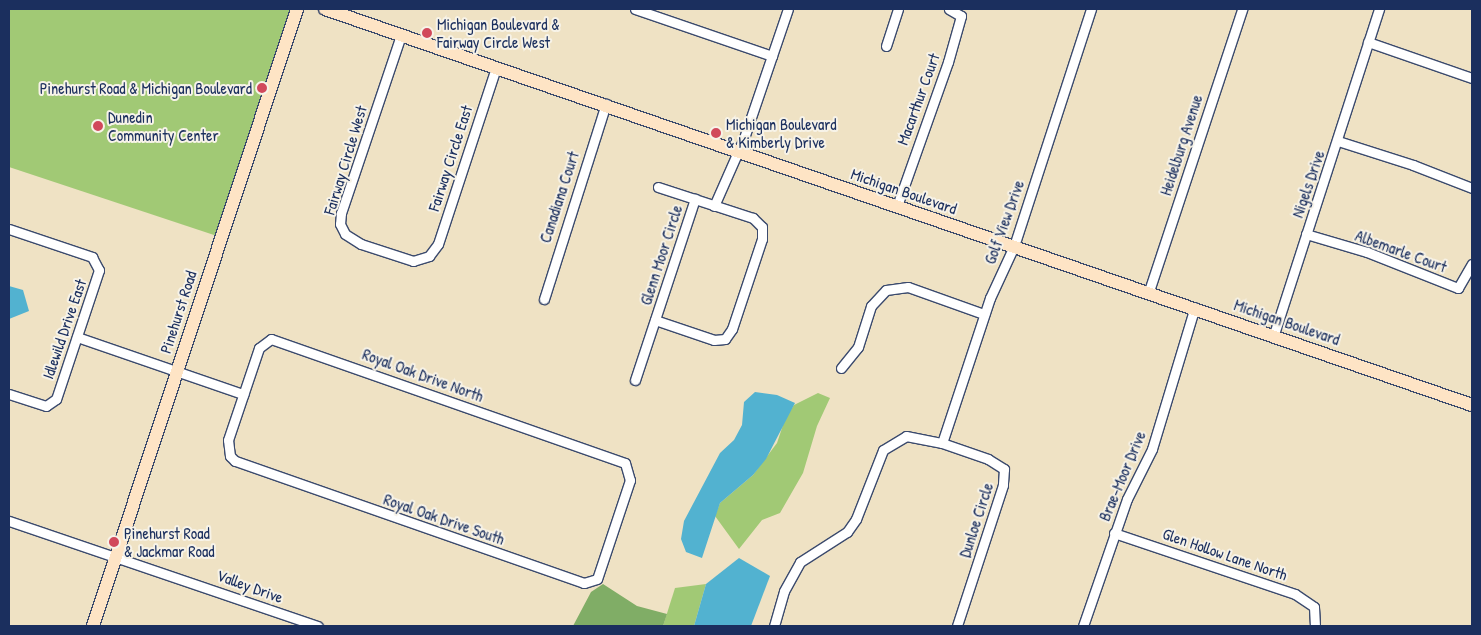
<!DOCTYPE html>
<style>
body{margin:0}
#map{position:relative;width:1481px;height:635px;overflow:hidden;background:#efe2c4;font-family:"Patrick Hand",sans-serif}
div>[style]{position:absolute}
[style*='--x']{left:calc(var(--x)*1px);top:calc(var(--y)*1px);width:calc(var(--w)*1px);rotate:calc(var(--a)*1deg)}
.green>*{inset:0;background:#a1c975}
.forest>*{inset:0;background:#80ad66}
.water>*{inset:0;background:#52b2d0}
.roads{filter:drop-shadow(1px 0 #3b4a6d) drop-shadow(-1px 0 #3b4a6d) drop-shadow(0 1px #3b4a6d) drop-shadow(0 -1px #3b4a6d)}
.street>*{height:9px;margin:-4.5px;padding:0 4.5px;transform-origin:4.5px;border-radius:4.5px;background:#fff}
.secondary>*{height:12px;margin:-6px;padding:0 6px;transform-origin:6px;border-radius:6px;background:#fee4c5}
.dots>*{width:14px;height:14px;translate:-50% -50%;box-sizing:border-box;border:2px solid #f7f3e8;border-radius:50%}
span{translate:-50% -50%;white-space:nowrap;text-align:center;line-height:1.15;-webkit-text-stroke:4px #f7f3e8;paint-order:stroke}
.poi-label{font-size:16px;color:#1b2f5e}
.left{translate:0 -50%;text-align:left}
.right{translate:-100% -50%;text-align:right}
.street-label{font-size:16px;color:#1b2f5e}
.frame{position:absolute;inset:0;border:10px solid #1b2f5e;pointer-events:none}
</style>
<div id="map">
<div class="green">
<div style="clip-path:polygon(9px 9px,297px 9px,220px 237px,9px 167px)"></div>
<div style="clip-path:polygon(818px 393px,830px 398px,817px 426px,803px 473px,780px 513px,762px 520px,739px 549px,715px 516px,720px 503px,753px 475px,777px 443px,785px 419px,794px 405px)"></div>
<div style="clip-path:polygon(706px 584px,694px 626px,663px 626px,675px 588px)"></div>
</div>
<div class="forest">
<div style="clip-path:polygon(603px 584px,637px 606px,667px 614px,663px 626px,573px 626px,591px 592px)"></div>
</div>
<div class="water">
<div style="clip-path:polygon(9px 286px,23px 290px,29px 311px,9px 319px)"></div>
<div style="clip-path:polygon(755px 392px,777px 395px,795px 403px,766px 459px,753px 475px,720px 503px,702px 558px,686px 552px,681px 539px,684px 521px,720px 453px,734px 440px,742px 425px,744px 402px)"></div>
<div style="clip-path:polygon(739px 558px,770px 576px,751px 626px,694px 626px,706px 584px)"></div>
</div>
<div class="roads">
<div class="street">
<div style="--x:635;--y:9;--w:145;--a:18.9"></div>
<div style="--x:401;--y:35;--w:188;--a:108.6"></div>
<div style="--x:341;--y:213;--w:11;--a:95"></div>
<div style="--x:340;--y:224;--w:11;--a:63"></div>
<div style="--x:345;--y:234;--w:19;--a:32"></div>
<div style="--x:361;--y:244;--w:55;--a:18.1"></div>
<div style="--x:413;--y:261;--w:17;--a:-17"></div>
<div style="--x:429;--y:256;--w:15;--a:-53"></div>
<div style="--x:438;--y:244;--w:185;--a:-71.8"></div>
<div style="--x:1368;--y:42;--w:110;--a:19.1"></div>
<div style="--x:886;--y:46;--w:39;--a:-72"></div>
<div style="--x:1338;--y:141;--w:79;--a:17.7"></div>
<div style="--x:1413;--y:165;--w:63;--a:21.3"></div>
<div style="--x:714;--y:206;--w:74;--a:-66.2"></div>
<div style="--x:744;--y:138;--w:136;--a:-71.2"></div>
<div style="--x:897;--y:206;--w:153;--a:-70.5"></div>
<div style="--x:948;--y:62;--w:48;--a:-74.2"></div>
<div style="--x:961;--y:16;--w:14;--a:-150"></div>
<div style="--x:9;--y:229;--w:88;--a:18.6"></div>
<div style="--x:92;--y:257;--w:15;--a:62"></div>
<div style="--x:99;--y:270;--w:136;--a:108.4"></div>
<div style="--x:56;--y:399;--w:12;--a:145"></div>
<div style="--x:46;--y:406;--w:39;--a:-162"></div>
<div style="--x:1306;--y:234;--w:64;--a:16.4"></div>
<div style="--x:1367;--y:252;--w:98;--a:21.6"></div>
<div style="--x:1458;--y:288;--w:28;--a:-60"></div>
<div style="--x:1149;--y:291;--w:297;--a:-71.7"></div>
<div style="--x:544;--y:299;--w:205;--a:-72.4"></div>
<div style="--x:655;--y:320;--w:62;--a:18.7"></div>
<div style="--x:714;--y:340;--w:11;--a:-5"></div>
<div style="--x:725;--y:339;--w:12;--a:-55"></div>
<div style="--x:732;--y:329;--w:95;--a:-71.6"></div>
<div style="--x:762;--y:239;--w:12;--a:-90"></div>
<div style="--x:762;--y:227;--w:13;--a:-135"></div>
<div style="--x:753;--y:218;--w:100;--a:-161.9"></div>
<div style="--x:1274;--y:334;--w:342;--a:-72.1"></div>
<div style="--x:77;--y:337;--w:176;--a:19"></div>
<div style="--x:271;--y:339;--w:375;--a:19.3"></div>
<div style="--x:625;--y:463;--w:18;--a:74"></div>
<div style="--x:630;--y:480;--w:104;--a:108.4"></div>
<div style="--x:597;--y:579;--w:14;--a:163"></div>
<div style="--x:584;--y:583;--w:370;--a:-160.7"></div>
<div style="--x:235;--y:461;--w:7;--a:-135"></div>
<div style="--x:230;--y:456;--w:16;--a:-97"></div>
<div style="--x:228;--y:440;--w:97;--a:-71.4"></div>
<div style="--x:259;--y:348;--w:15;--a:-37"></div>
<div style="--x:841;--y:368;--w:27;--a:-51"></div>
<div style="--x:858;--y:347;--w:43;--a:-72.4"></div>
<div style="--x:871;--y:306;--w:22;--a:-47"></div>
<div style="--x:886;--y:290;--w:22;--a:-8"></div>
<div style="--x:908;--y:287;--w:81;--a:19.6"></div>
<div style="--x:635;--y:380;--w:191;--a:-71.7"></div>
<div style="--x:942;--y:443;--w:153;--a:-71.7"></div>
<div style="--x:990;--y:298;--w:57;--a:-65.2"></div>
<div style="--x:1014;--y:246;--w:249;--a:-72"></div>
<div style="--x:9;--y:521;--w:326;--a:18.8"></div>
<div style="--x:1114;--y:533;--w:191;--a:18.6"></div>
<div style="--x:1295;--y:594;--w:23;--a:34"></div>
<div style="--x:1314;--y:607;--w:19;--a:87"></div>
<div style="--x:774;--y:626;--w:36;--a:-74"></div>
<div style="--x:784;--y:591;--w:33;--a:-61"></div>
<div style="--x:800;--y:562;--w:56;--a:-32.6"></div>
<div style="--x:847;--y:532;--w:16;--a:-55"></div>
<div style="--x:856;--y:519;--w:74;--a:-68.6"></div>
<div style="--x:883;--y:450;--w:27;--a:-31"></div>
<div style="--x:906;--y:436;--w:37;--a:11"></div>
<div style="--x:942;--y:443;--w:49;--a:19.2"></div>
<div style="--x:988;--y:459;--w:19;--a:32"></div>
<div style="--x:1004;--y:469;--w:16;--a:94"></div>
<div style="--x:1003;--y:485;--w:148;--a:108.1"></div>
<div style="--x:1083;--y:626;--w:134;--a:-70.9"></div>
<div style="--x:1127;--y:499;--w:56;--a:-63.4"></div>
<div style="--x:1152;--y:449;--w:148;--a:-73.2"></div>
</div>
<div class="secondary">
<div style="--x:325;--y:9;--w:1213;--a:19.05"></div>
<div style="--x:93;--y:626;--w:650;--a:-71.7"></div>
</div>
</div>
<div class="dots">
<div style="left:427px;top:33px;background:#d1495b"></div>
<div style="left:262px;top:88px;background:#d1495b"></div>
<div style="left:98px;top:126px;background:#d1495b"></div>
<div style="left:716px;top:133px;background:#d1495b"></div>
<div style="left:114px;top:542px;background:#d1495b"></div>
</div>
<div class="poi-label">
<span class="left" style="left:437px;top:33px">Michigan Boulevard &amp;<br>Fairway Circle West</span>
<span class="right" style="left:252px;top:88px">Pinehurst Road &amp; Michigan Boulevard</span>
<span class="left" style="left:108px;top:126px">Dunedin<br>Community Center</span>
<span class="left" style="left:726px;top:133px">Michigan Boulevard<br>&amp; Kimberly Drive</span>
<span class="left" style="left:124px;top:542px">Pinehurst Road<br>&amp; Jackmar Road</span>
</div>
<div class="street-label">
<span style="left:918px;top:99px;rotate:-70deg">Macarthur Court</span>
<span style="left:1181px;top:145px;rotate:-72deg">Heidelburg Avenue</span>
<span style="left:450px;top:158px;rotate:-72deg">Fairway Circle East</span>
<span style="left:345px;top:160px;rotate:-73deg">Fairway Circle West</span>
<span style="left:1308px;top:184px;rotate:-71deg">Nigels Drive</span>
<span style="left:904px;top:191px;rotate:19deg">Michigan Boulevard</span>
<span style="left:559px;top:197px;rotate:-72deg">Canadiana Court</span>
<span style="left:1004px;top:222px;rotate:-70deg">Golf View Drive</span>
<span style="left:1401px;top:251px;rotate:20deg">Albemarle Court</span>
<span style="left:661px;top:255px;rotate:-72deg">Glenn Moor Circle</span>
<span style="left:178px;top:312px;rotate:-72deg">Pinehurst Road</span>
<span style="left:1287px;top:322px;rotate:19deg">Michigan Boulevard</span>
<span style="left:64px;top:329px;rotate:-71deg">Idlewild Drive East</span>
<span style="left:423px;top:375px;rotate:20deg">Royal Oak Drive North</span>
<span style="left:1122px;top:476px;rotate:-67deg">Brae-Moor Drive</span>
<span style="left:444px;top:519px;rotate:19deg">Royal Oak Drive South</span>
<span style="left:976px;top:520px;rotate:-72deg">Dunloe Circle</span>
<span style="left:1225px;top:554px;rotate:19deg">Glen Hollow Lane North</span>
<span style="left:250px;top:586px;rotate:20deg">Valley Drive</span>
</div>
<div class="frame"></div>
</div>
